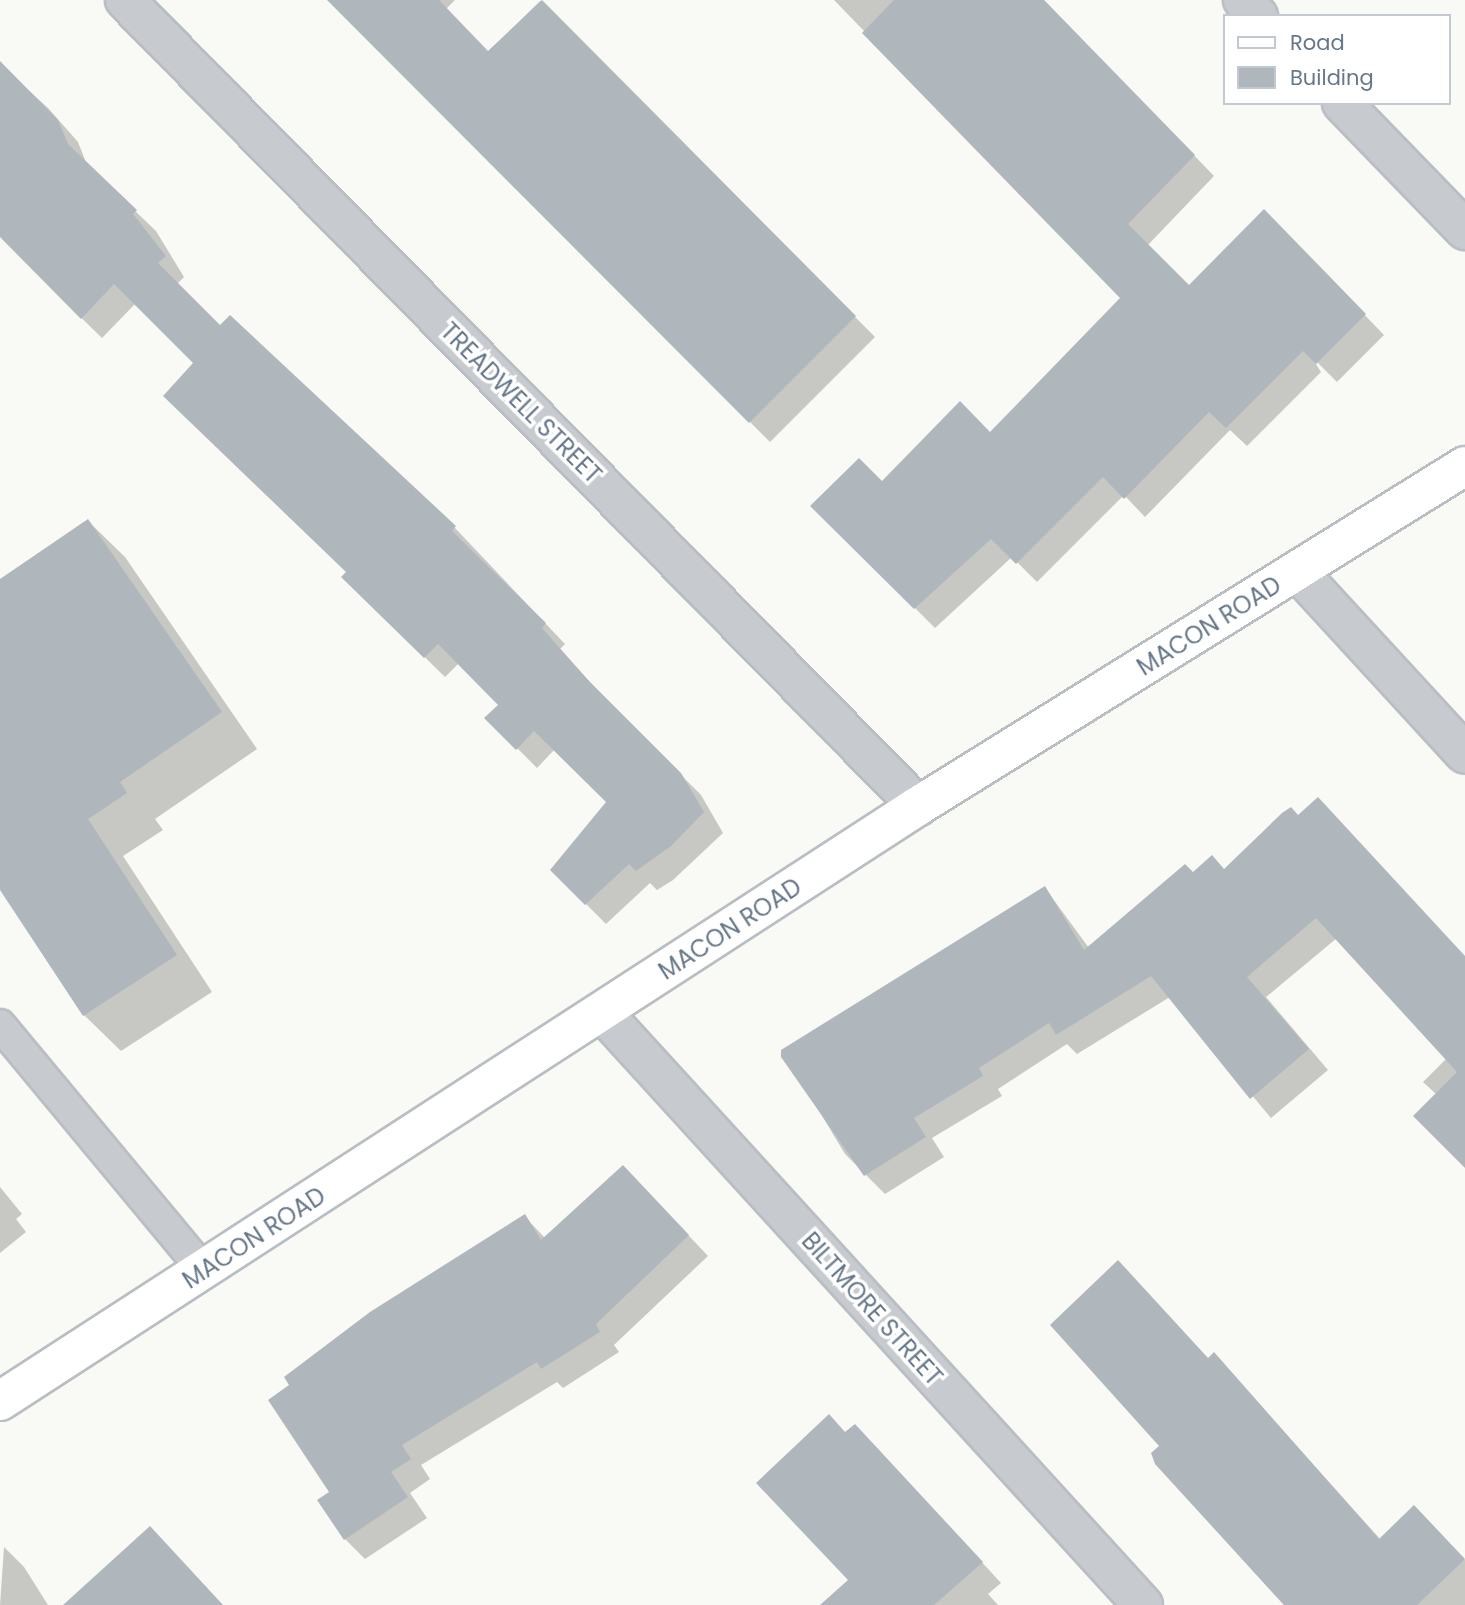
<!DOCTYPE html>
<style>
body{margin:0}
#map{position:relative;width:1465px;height:1605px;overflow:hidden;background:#f9f9f6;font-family:Poppins,sans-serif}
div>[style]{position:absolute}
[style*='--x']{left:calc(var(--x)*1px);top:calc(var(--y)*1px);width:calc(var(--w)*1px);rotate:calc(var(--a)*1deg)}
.shadow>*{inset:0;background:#0003}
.building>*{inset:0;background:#afb7bd}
.roads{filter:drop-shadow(2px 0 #b9bec3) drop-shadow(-2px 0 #b9bec3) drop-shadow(0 2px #b9bec3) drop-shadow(0 -2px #b9bec3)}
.service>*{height:30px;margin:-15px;padding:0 15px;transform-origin:15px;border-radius:15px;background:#c7cace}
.minor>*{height:38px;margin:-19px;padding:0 19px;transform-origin:19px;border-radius:19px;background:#c7cace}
.secondary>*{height:38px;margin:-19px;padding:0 19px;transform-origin:19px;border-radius:19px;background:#fff}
span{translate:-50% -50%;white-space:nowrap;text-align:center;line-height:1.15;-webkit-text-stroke:7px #fff;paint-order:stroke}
.street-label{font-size:24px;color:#667789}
.legend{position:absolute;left:1223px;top:14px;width:228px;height:91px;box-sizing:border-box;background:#fff;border:2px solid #c2c9d0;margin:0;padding:9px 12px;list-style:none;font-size:21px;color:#667789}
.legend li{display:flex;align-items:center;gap:14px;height:35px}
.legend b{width:35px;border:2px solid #c2c9d0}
</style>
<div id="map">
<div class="shadow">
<div style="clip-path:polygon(330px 0,455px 0,446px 9px,488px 53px,540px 1px,875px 337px,770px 442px)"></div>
<div style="clip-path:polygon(834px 0,1044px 0,1214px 176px,1147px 246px,1189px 287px,1284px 231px,1384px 335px,1337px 382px,1311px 356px,1321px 372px,1247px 446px,1230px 430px,1145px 517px,1124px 495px,1037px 582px,1012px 557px,935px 628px,813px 506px,882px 483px,990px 434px,1123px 298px)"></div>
<div style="clip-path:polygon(0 64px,48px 108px,78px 142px,87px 165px,156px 231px,184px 277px,177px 284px,220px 327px,230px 317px,455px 528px,565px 644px,560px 649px,608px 702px,701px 795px,723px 833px,673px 880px,657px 890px,650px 883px,606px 924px,552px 870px,608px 802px,555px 749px,537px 768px,487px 718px,500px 705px,459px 663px,445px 677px,343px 577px,348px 572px,196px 363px,136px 303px,102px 338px,66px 303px,0 214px)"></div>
<div style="clip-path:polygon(88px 521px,125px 557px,257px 749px,155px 819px,163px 830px,123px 856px,212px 992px,121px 1051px,84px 1015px,0 887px,0 581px)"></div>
<div style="clip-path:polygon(1225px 870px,1465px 957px,1465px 1163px,1437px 1095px,1423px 1082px,1447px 1058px,1337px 938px,1266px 997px,1328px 1070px,1271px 1118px,1170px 997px,1077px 1054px,1067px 1044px,998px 1089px,1002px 1096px,932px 1138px,944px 1157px,885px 1194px,845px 1154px,783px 1051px,1045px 888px,1089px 948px,1193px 874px)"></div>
<div style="clip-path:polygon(0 1187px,22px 1214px,16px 1219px,26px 1232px,0 1253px)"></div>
<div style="clip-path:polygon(643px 1187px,708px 1256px,614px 1345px,619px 1352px,563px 1388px,557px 1382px,421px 1465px,430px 1479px,410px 1493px,427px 1518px,365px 1559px,345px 1539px,331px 1492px,524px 1216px,546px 1239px)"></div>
<div style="clip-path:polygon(1214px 1354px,1381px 1540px,1414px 1508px,1465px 1560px,1465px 1605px,1284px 1605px,1156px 1463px)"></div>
<div style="clip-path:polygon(846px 1434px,875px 1446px,1001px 1583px,988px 1594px,998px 1605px,822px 1605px,850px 1581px)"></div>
<div style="clip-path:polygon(4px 1547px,24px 1567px,48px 1605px,0 1605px)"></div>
</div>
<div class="building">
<div style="clip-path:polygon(327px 0,439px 0,488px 51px,542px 0,856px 316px,749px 423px)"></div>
<div style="clip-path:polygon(894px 0,1044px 0,1195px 155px,1128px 224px,1189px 285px,1264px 209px,1366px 314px,1316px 364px,1303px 351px,1226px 428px,1209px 412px,1124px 499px,1103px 477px,1016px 564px,991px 539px,914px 609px,810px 506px,859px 458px,882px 481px,960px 401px,990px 432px,1120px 298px,862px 33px)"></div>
<div style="clip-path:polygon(0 61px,58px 120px,68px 144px,137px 210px,133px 214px,166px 256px,158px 263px,220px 325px,230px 315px,456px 526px,452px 531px,546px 623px,542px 628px,588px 680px,681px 773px,704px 812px,671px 846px,636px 871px,629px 864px,585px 905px,550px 870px,606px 802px,534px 731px,516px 750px,484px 718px,498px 705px,438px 644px,424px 658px,341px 577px,346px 572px,163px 396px,193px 363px,114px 284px,81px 319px,0 237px)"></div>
<div style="clip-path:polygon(88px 519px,222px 712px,120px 782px,127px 793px,88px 819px,177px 955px,83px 1016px,0 890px,0 579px)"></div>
<div style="clip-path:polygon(1318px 797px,1465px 956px,1465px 1168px,1413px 1116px,1457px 1072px,1316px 918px,1247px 977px,1309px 1049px,1250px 1099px,1151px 976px,1056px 1035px,1049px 1023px,979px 1068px,983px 1076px,914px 1118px,926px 1137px,864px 1176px,781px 1057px,781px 1050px,1045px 886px,1084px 950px,1185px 864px,1193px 872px,1212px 855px,1224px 869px,1282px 813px,1291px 807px,1298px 815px)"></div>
<div style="clip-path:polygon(623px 1165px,689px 1235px,596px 1324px,600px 1332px,541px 1369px,537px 1362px,402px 1445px,411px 1459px,391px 1472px,408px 1497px,344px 1540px,317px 1500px,329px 1492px,268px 1400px,289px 1385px,284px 1377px,370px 1312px,525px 1214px,541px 1240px)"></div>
<div style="clip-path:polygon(1118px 1260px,1208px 1358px,1214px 1352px,1379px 1539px,1414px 1505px,1465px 1559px,1417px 1605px,1284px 1605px,1155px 1464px,1151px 1453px,1159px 1446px,1050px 1325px)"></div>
<div style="clip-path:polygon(829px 1414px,845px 1432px,855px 1424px,983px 1562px,934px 1605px,820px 1605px,848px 1580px,756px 1483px)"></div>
<div style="clip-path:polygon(150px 1526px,223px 1605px,63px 1605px)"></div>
</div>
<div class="roads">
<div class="service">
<div style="--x:0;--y:1025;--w:320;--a:50.3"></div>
</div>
<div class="minor">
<div style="--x:125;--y:0;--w:1131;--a:45.47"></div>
<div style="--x:1243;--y:0;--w:22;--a:47"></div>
<div style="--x:1342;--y:103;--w:177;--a:45.9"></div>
<div style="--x:1297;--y:571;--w:248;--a:47.4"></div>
<div style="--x:602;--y:1012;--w:803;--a:47.63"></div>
</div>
<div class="secondary">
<div style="--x:0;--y:1401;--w:1094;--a:-32.95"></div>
<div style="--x:918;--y:806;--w:644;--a:-31.86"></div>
</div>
</div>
<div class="street-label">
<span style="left:521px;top:403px;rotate:45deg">TREADWELL STREET</span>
<span style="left:1209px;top:626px;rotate:-32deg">MACON ROAD</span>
<span style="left:730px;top:929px;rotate:-33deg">MACON ROAD</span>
<span style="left:254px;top:1238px;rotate:-33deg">MACON ROAD</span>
<span style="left:872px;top:1309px;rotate:48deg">BILTMORE STREET</span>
</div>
<ul class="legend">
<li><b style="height:9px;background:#fff"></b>Road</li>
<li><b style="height:19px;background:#afb7bd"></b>Building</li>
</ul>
</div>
